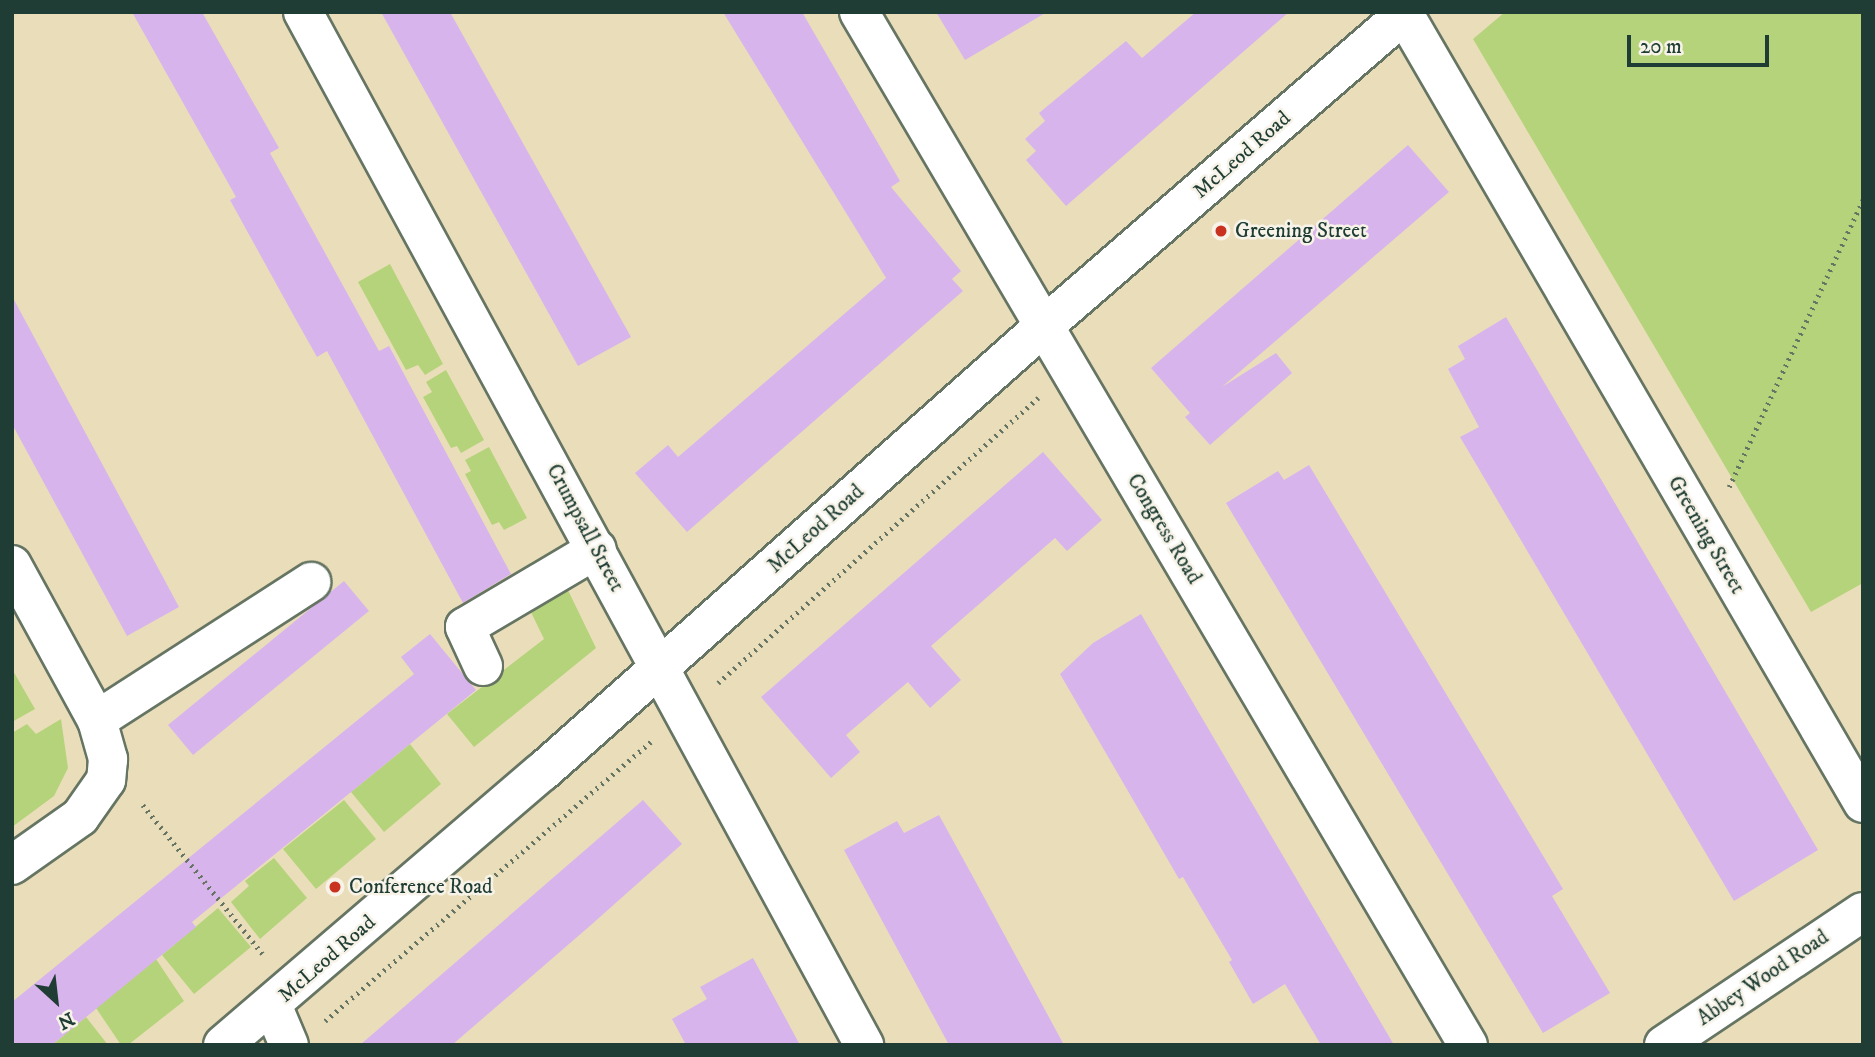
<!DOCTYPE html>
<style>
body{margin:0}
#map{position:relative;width:1875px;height:1057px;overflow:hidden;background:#eadeba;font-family:"IM FELL DW Pica",serif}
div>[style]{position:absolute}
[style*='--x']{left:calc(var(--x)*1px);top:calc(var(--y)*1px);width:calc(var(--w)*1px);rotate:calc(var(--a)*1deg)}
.green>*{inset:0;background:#b5d37a}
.building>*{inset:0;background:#d8b4ec}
.path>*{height:4.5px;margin-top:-2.25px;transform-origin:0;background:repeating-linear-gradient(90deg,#667563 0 2px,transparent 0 7px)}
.roads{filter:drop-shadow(2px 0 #667563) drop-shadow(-2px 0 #667563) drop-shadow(0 2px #667563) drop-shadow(0 -2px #667563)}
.minor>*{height:38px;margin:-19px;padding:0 19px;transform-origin:19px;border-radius:19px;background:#fff}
.major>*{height:38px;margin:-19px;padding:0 19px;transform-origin:19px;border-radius:19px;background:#fff}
.dots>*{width:19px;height:19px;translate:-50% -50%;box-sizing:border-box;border:4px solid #f7f3e8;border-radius:50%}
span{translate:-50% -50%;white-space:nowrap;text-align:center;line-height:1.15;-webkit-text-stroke:5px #f7f3e8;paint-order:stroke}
.street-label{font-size:21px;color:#1f3d34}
.poi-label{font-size:21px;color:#1f3d34}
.left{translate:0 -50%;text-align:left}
.frame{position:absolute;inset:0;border:14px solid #1f3d34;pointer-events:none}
.north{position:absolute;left:21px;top:966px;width:70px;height:70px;-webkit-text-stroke:5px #f7f3e8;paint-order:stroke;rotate:153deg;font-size:19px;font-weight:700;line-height:28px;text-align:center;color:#1f3d34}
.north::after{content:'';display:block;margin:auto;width:24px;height:32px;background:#1f3d34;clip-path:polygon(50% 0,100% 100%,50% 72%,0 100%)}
.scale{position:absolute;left:1627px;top:35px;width:142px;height:32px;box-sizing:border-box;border:4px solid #1f3d34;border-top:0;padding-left:9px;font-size:21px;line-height:24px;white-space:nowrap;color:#1f3d34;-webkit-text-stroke:5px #f7f3e8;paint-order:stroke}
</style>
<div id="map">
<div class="green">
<div style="clip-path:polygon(1505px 12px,1863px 12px,1863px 583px,1811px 612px,1473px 39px)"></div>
<div style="clip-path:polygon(390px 264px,443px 364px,425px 375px,418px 365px,406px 370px,358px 282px)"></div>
<div style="clip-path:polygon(446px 370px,484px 440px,461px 453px,457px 446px,451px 448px,423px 397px,432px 392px,426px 382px)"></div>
<div style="clip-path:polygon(489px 447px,527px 518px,504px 530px,499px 522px,492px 525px,465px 474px,471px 471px,465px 460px)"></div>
<div style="clip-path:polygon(565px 584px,596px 648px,474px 747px,447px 714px,544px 639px,528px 606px)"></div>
<div style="clip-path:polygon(12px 669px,35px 709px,12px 722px,13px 700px)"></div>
<div style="clip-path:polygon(61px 719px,68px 768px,54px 796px,12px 827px,12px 733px,27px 724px,36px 734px)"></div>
<div style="clip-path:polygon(410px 744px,441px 784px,384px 832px,351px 792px)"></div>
<div style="clip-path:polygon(344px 800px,376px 839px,316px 889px,283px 849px)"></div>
<div style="clip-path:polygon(274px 858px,307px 898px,260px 939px,231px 902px,249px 886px,245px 881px)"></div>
<div style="clip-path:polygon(218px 908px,251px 947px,194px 994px,162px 955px)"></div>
<div style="clip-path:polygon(156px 959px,184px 1001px,128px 1045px,121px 1045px,96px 1008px)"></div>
<div style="clip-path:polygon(86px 1017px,108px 1045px,52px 1045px)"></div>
</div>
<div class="building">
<div style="clip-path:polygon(132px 12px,202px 12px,279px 148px,270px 153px,302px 211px,379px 351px,389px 346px,511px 574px,463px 603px,327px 351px,317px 357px,295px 318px,230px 200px,236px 197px)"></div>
<div style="clip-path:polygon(381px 12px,450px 12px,631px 337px,578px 366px)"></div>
<div style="clip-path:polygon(723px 12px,802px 12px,900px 181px,891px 187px,961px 271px,952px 279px,963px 291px,687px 532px,635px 473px,668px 445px,678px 457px,886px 278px)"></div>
<div style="clip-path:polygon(936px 12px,1047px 12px,965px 60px)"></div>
<div style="clip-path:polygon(1196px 12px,1289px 12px,1066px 206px,1026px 160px,1036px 151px,1025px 139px,1045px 121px,1039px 113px,1126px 41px,1142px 58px)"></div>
<div style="clip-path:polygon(1408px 145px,1449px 192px,1222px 387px,1276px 353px,1292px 373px,1210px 445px,1185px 417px,1190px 413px,1151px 368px)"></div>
<div style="clip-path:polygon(12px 296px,179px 607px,127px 636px,12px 424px)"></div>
<div style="clip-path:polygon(1506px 317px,1818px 850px,1734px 901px,1460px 437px,1479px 427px,1448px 369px,1465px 359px,1458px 346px)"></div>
<div style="clip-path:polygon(1043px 452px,1102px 520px,1067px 551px,1055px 538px,931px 646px,961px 680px,930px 708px,908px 682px,846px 735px,860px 752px,831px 778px,761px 697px)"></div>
<div style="clip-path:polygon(1309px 465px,1563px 889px,1552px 896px,1610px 993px,1543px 1033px,1226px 503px,1278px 471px,1284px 480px)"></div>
<div style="clip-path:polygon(344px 581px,369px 611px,193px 755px,168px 725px)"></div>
<div style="clip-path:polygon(1141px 614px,1394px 1045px,1321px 1045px,1285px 984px,1253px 1004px,1229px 962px,1232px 960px,1183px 877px,1179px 879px,1060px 674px,1093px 643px)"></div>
<div style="clip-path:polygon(430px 634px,476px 690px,192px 922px,196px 927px,52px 1045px,12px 1045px,12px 1002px,414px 674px,401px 657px)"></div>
<div style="clip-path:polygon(643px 800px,682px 844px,591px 925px,452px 1045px,360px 1045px)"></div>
<div style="clip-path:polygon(939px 815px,978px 886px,1064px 1045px,949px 1045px,844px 850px,897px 821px,904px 833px)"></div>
<div style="clip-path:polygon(753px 958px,800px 1045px,686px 1045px,672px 1019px,707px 999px,700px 987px)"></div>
</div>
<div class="path">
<div style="--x:1729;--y:487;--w:317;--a:-65"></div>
<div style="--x:718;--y:683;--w:429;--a:-41.7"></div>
<div style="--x:143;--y:805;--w:191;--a:51.2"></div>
<div style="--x:325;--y:1021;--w:429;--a:-40.6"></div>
</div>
<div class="roads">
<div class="minor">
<div style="--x:303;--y:12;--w:1176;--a:61.49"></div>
<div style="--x:859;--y:12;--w:1199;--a:59.48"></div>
<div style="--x:1403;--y:12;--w:915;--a:59.82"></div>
<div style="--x:12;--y:565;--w:177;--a:61.3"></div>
<div style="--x:97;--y:720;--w:41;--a:74.2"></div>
<div style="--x:108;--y:759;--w:21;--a:95"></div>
<div style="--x:106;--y:780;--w:45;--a:125.1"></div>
<div style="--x:80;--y:817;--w:83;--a:144.8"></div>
<div style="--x:483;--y:666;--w:43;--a:-114.8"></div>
<div style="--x:465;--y:627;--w:153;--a:-30.6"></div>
<div style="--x:97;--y:720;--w:255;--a:-32.8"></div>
<div style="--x:273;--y:1007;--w:41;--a:67.2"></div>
<div style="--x:1664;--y:1045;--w:239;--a:-33.8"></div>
</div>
<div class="major">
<div style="--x:223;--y:1045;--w:420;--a:-40.6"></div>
<div style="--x:542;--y:772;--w:672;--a:-41.62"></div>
<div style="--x:1044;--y:326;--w:479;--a:-40.9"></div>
</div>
</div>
<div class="dots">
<div style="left:1221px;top:231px;background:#c8321e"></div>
<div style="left:335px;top:887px;background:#c8321e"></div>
</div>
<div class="street-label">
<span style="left:1242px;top:155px;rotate:-41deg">McLeod Road</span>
<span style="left:585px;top:528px;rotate:62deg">Crumpsall Street</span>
<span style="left:816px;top:529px;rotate:-42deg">McLeod Road</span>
<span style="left:1164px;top:529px;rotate:59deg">Congress Road</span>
<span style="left:1706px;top:535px;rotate:60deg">Greening Street</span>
<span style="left:327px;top:959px;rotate:-41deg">McLeod Road</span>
<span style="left:1763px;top:978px;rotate:-34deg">Abbey Wood Road</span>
</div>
<div class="poi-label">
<span class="left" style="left:1235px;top:231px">Greening Street</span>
<span class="left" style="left:349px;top:887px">Conference Road</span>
</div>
<div class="frame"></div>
<div class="north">N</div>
<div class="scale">20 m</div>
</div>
